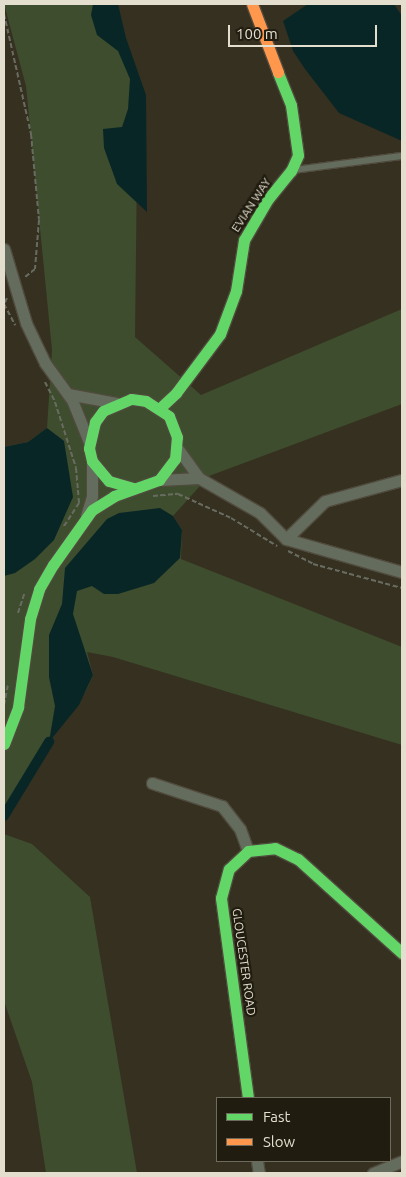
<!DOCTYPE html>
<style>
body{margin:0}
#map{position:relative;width:406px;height:1177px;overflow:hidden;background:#363020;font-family:Ubuntu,sans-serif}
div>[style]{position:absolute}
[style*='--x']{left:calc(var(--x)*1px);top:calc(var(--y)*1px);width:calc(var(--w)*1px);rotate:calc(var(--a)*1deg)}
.green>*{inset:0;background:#3d4d2d}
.water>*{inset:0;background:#092627}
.canal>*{height:10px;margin:-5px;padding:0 5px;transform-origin:5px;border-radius:5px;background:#092627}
.path>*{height:2px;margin-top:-1px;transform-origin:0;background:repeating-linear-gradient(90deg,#686c60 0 5px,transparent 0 7.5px)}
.roads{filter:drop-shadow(1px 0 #504b3d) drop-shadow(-1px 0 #504b3d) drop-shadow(0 1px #504b3d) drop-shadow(0 -1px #504b3d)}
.lane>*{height:5.5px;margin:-2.75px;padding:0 2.75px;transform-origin:2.75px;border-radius:2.75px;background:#646c5d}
.street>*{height:11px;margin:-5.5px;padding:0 5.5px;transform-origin:5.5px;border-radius:5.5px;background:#646c5d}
.fast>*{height:11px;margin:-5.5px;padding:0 5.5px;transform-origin:5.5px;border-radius:5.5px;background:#63d668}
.slow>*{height:11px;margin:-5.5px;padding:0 5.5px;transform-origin:5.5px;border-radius:5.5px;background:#ff974d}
span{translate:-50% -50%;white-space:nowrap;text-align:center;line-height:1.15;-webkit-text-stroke:4.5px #201c10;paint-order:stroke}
.street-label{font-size:12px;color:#e3decd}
.frame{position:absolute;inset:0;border:5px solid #e3decd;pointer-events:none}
.legend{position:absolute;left:216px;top:1097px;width:175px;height:65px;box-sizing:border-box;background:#201c10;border:1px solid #6e6a5c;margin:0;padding:6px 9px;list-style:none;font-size:15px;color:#e3decd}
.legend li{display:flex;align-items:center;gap:10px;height:25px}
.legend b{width:25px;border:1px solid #6e6a5c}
.scale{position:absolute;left:228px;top:25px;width:149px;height:22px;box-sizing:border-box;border:2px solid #e3decd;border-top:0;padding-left:6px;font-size:15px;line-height:18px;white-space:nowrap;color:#e3decd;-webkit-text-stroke:4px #201c10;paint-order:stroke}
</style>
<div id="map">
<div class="green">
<div style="clip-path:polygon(4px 4px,111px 4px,138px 78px,135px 337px,201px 395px,402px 309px,402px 404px,209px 476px,173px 516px,182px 530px,181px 559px,402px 647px,402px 745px,113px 657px,87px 652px,93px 675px,86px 691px,49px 742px,4px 816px,4px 447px,28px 442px,47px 428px,52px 350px,26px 86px)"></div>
<div style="clip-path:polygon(4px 834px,32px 844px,90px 897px,137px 1173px,46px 1173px,32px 1082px,4px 1001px)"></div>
</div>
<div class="water">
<div style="clip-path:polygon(93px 4px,118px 4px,126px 38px,146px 95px,147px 212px,117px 184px,104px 148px,103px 129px,122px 127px,128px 109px,130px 79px,118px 51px,97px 35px,91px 15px)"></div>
<div style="clip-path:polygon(308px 4px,394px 4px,402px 16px,402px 141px,339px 113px,305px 69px,293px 51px,283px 21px)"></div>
<div style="clip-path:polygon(47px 428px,64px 441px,73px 497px,54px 540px,35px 559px,15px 573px,4px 576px,4px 447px,28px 442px)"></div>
<div style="clip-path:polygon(160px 508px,173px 516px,182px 530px,180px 558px,154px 583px,118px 594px,104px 594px,92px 586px,77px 591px,73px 614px,93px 675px,79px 705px,49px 742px,55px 706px,49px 677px,49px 635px,62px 604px,65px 568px,107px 519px,119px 513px)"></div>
</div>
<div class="canal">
<div style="--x:4;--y:816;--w:87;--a:-58.7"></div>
</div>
<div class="path">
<div style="--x:4;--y:14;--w:123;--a:77.3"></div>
<div style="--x:31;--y:134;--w:86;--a:84.7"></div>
<div style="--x:39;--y:220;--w:49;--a:94.7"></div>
<div style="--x:35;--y:269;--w:14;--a:141"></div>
<div style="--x:7;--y:298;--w:7;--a:117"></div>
<div style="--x:4;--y:304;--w:24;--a:62"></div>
<div style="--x:45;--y:382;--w:22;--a:63"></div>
<div style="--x:55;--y:402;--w:69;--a:72.3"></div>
<div style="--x:76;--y:468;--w:35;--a:85"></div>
<div style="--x:79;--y:503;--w:30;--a:123"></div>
<div style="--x:153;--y:496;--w:25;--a:-5"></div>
<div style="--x:178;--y:494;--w:58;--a:24.4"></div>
<div style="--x:231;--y:518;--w:54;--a:31.3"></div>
<div style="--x:288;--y:551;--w:28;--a:27"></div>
<div style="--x:313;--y:564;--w:92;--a:15.1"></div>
<div style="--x:18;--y:613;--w:20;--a:-72"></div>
<div style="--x:4;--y:705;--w:20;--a:-79"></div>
</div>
<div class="roads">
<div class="lane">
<div style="--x:294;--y:170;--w:109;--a:-7.4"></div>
</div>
<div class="street">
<div style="--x:4;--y:249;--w:77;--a:73.4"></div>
<div style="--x:26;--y:323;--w:44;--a:64.6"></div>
<div style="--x:45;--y:363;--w:46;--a:53.9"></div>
<div style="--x:72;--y:400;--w:45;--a:68"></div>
<div style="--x:68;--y:394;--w:49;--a:10.6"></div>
<div style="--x:178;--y:449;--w:36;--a:54"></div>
<div style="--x:199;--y:478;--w:70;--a:29.8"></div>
<div style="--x:260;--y:513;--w:37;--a:45"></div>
<div style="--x:286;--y:539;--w:121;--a:15.9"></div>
<div style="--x:159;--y:480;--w:40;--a:-2.9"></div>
<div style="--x:86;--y:516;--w:21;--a:-73"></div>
<div style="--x:92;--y:496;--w:35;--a:-90"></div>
<div style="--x:286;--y:539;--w:54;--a:-44.3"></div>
<div style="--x:325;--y:501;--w:80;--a:-15.3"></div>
<div style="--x:152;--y:783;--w:74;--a:18.2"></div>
<div style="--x:222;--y:806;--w:29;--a:52"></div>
<div style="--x:240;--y:829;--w:23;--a:70"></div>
<div style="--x:257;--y:1161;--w:12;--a:81"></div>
<div style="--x:373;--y:1173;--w:31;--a:-22"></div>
</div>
<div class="fast">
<div style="--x:160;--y:408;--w:22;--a:-43"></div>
<div style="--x:176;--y:393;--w:74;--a:-53.3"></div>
<div style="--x:220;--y:334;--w:46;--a:-69.6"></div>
<div style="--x:236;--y:291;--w:52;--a:-81.1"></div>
<div style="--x:244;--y:240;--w:48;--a:-59.7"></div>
<div style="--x:268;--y:199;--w:36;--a:-51"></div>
<div style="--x:291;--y:171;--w:17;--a:-66"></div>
<div style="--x:298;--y:155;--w:50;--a:-98"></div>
<div style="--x:291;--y:105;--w:35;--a:-112"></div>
<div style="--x:4;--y:744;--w:40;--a:-69"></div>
<div style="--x:18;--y:707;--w:89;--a:-82.2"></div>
<div style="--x:30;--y:619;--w:31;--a:-73"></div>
<div style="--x:39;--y:589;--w:28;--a:-60"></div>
<div style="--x:53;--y:565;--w:67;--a:-54.7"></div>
<div style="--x:92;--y:510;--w:26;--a:-32"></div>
<div style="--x:114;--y:496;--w:48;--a:-19.6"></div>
<div style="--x:159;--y:480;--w:26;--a:-53"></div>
<div style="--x:175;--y:459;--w:22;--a:-85"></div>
<div style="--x:177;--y:437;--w:22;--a:-111"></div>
<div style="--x:169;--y:416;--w:27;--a:-147"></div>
<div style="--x:146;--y:401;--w:15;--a:-172"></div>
<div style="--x:131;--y:399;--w:30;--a:157"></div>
<div style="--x:103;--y:411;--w:14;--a:126"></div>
<div style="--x:95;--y:422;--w:27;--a:103"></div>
<div style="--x:89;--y:448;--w:13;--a:77"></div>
<div style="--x:92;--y:461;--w:26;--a:50"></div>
<div style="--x:109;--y:481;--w:26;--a:16"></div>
<div style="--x:248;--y:1098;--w:202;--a:-97.7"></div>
<div style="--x:221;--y:898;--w:30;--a:-75"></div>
<div style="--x:229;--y:869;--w:26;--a:-43"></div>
<div style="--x:248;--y:851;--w:27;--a:-6"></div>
<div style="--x:275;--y:848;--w:25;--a:26"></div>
<div style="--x:298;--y:859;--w:140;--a:42.1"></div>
</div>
<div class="slow">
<div style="--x:252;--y:4;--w:73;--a:69.1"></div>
</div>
</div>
<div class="street-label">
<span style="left:251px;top:205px;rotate:-57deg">EVIAN WAY</span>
<span style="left:244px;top:962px;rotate:82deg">GLOUCESTER ROAD</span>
</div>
<div class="frame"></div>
<ul class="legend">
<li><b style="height:6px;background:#63d668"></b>Fast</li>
<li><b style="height:6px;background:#ff974d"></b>Slow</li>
</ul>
<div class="scale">100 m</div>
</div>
